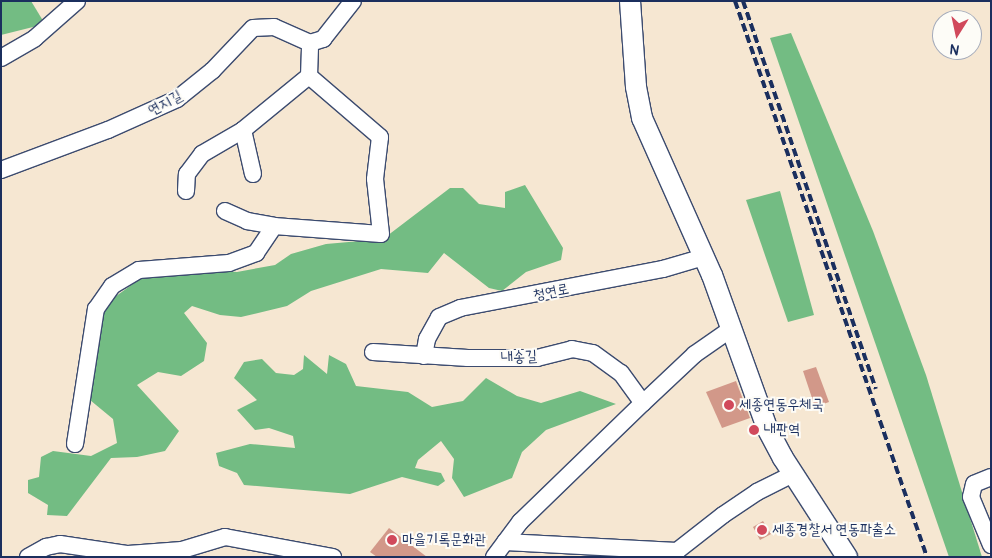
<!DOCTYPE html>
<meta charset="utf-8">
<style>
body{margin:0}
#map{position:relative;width:992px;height:558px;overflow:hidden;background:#f6e7d2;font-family:Pangolin,"Poor Story",sans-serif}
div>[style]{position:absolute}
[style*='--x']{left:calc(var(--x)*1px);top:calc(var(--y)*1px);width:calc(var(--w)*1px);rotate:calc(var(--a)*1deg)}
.forest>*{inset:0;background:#73bc83}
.building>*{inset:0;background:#d29889}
.roads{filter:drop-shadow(1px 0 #3c4b6f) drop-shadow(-1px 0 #3c4b6f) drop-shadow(0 1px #3c4b6f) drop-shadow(0 -1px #3c4b6f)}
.minor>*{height:16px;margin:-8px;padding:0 8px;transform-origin:8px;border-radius:8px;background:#fff}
.major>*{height:20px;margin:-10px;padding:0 10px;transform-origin:10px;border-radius:10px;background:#fff}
.rail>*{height:4px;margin-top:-2px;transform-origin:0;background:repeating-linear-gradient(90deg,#1b2f5e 0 8px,transparent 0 12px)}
.dots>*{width:14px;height:14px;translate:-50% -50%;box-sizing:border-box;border:2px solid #fdfcf7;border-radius:50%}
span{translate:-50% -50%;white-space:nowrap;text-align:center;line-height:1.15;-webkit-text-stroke:4px #fdfcf7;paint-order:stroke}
.street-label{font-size:15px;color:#1b2f5e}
.poi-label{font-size:15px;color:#1b2f5e}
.left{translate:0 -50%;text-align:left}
.frame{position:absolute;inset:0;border:2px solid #1b2f5e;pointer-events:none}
.north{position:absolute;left:932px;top:10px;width:50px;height:50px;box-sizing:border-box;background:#fdfcf7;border:1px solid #a3aaba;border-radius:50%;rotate:190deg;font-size:14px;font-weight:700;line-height:20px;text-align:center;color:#1b2f5e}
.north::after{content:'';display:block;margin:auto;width:18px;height:22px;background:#d1495b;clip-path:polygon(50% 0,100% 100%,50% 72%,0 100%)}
</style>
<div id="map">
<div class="forest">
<div style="clip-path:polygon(1px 1px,31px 1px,45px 24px,1px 35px)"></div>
<div style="clip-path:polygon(791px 33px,873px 231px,926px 375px,982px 557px,949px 557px,770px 38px)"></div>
<div style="clip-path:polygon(525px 185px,563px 248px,561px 260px,526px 272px,502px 291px,489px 288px,444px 253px,428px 273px,381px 269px,311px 291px,287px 306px,241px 317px,220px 315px,192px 306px,184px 313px,207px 343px,204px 361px,181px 376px,158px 372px,137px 385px,179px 431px,165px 451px,137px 457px,111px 458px,67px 516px,47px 515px,48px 505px,28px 493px,28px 480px,39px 477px,41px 457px,53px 451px,91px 456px,117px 443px,113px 419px,90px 400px,89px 343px,108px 302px,141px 278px,201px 269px,237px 272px,275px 265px,291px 254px,326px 244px,383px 239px,450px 188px,463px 188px,479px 204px,505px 208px,505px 192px)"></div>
<div style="clip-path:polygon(780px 191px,814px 315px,788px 322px,746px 200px)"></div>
<div style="clip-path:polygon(304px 355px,327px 374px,329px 355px,346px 364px,356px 386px,408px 392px,432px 407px,463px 401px,486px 378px,517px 396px,541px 403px,580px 391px,616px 404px,546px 430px,522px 452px,512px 478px,464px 497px,452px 478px,454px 459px,441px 441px,418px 460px,415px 468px,441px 473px,445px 481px,438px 486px,402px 477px,350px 494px,244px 485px,237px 473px,219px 466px,216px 453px,250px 444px,295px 448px,293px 436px,269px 428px,255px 430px,237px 410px,257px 400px,234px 378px,244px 362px,262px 359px,276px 373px,294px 375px,303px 369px)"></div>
</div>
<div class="building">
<div style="clip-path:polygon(816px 367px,829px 402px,815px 407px,803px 371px)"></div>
<div style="clip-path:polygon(736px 381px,750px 418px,722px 428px,706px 392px)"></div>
<div style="clip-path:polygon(763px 521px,771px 534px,760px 540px,753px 527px)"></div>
<div style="clip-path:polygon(389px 528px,427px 557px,377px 557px,370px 552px)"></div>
</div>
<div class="roads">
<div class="minor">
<div style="--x:1;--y:58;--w:39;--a:-30"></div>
<div style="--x:35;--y:38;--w:56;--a:-41.4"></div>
<div style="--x:243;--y:130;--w:45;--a:77.2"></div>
<div style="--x:1;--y:170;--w:114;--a:-20.5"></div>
<div style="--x:108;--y:130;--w:76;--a:-24.2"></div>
<div style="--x:177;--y:99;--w:45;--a:-38.7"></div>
<div style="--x:212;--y:71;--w:59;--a:-46.4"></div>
<div style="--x:253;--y:28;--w:21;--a:-3"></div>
<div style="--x:274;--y:27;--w:39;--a:24"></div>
<div style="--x:186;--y:191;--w:17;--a:-87"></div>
<div style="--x:187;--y:174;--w:25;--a:-53"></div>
<div style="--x:202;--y:154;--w:48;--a:-30.3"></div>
<div style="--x:243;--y:130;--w:85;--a:-39.3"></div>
<div style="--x:225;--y:211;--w:24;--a:24"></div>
<div style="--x:247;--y:221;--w:27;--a:10"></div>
<div style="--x:274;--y:226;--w:107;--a:4.3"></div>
<div style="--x:381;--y:234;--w:55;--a:-96.2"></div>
<div style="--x:375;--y:179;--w:42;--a:-83.2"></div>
<div style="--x:380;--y:137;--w:94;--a:-139.3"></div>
<div style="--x:309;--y:76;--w:33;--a:-88"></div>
<div style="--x:310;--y:43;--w:14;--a:-17"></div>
<div style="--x:323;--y:39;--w:48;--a:-51.7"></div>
<div style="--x:373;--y:352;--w:95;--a:3.6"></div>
<div style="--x:468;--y:358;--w:69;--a:0"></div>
<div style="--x:537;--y:358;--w:36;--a:-14"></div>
<div style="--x:572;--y:349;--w:21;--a:11"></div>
<div style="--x:593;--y:353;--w:34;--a:36"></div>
<div style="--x:621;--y:373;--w:37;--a:54"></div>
<div style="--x:424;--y:356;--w:17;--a:-80"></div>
<div style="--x:427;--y:339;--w:25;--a:-61"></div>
<div style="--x:439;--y:317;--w:23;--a:-23"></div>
<div style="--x:460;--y:308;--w:207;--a:-10.9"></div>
<div style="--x:663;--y:269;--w:43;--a:-16.3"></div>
<div style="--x:75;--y:444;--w:137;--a:-81.2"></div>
<div style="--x:96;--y:309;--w:28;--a:-55"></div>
<div style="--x:112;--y:286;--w:31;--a:-31"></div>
<div style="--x:139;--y:270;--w:90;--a:-4.4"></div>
<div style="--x:229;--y:263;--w:29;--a:-20"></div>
<div style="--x:256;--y:253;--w:32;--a:-56"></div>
<div style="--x:991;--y:477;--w:18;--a:158"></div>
<div style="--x:974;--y:484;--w:13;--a:103"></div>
<div style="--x:971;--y:497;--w:52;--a:67.4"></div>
<div style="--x:505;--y:542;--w:172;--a:3"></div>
<div style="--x:28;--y:557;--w:21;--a:-29"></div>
<div style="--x:46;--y:547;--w:14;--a:-12"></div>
<div style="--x:60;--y:544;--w:69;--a:8.4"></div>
<div style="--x:128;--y:554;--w:54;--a:-4.2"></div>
<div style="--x:182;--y:550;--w:45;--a:-16.8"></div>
<div style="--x:225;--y:537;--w:110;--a:10.5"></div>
<div style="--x:494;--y:557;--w:44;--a:-53.4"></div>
<div style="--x:520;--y:522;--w:171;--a:-44.1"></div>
<div style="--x:643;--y:403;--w:71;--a:-43.3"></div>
<div style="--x:695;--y:354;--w:44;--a:-34.8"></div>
<div style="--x:675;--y:557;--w:6;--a:-72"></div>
<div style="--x:677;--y:551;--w:58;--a:-38"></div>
<div style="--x:723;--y:515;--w:41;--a:-34.1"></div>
<div style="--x:757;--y:492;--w:40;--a:-26.6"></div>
</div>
<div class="major">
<div style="--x:630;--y:1;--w:86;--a:86"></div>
<div style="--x:636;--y:87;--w:32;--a:79"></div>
<div style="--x:642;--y:118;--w:172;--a:66"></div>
<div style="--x:712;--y:275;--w:163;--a:70.2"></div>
<div style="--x:767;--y:428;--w:34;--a:62"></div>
<div style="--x:783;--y:458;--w:118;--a:57.1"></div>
</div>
</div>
<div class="rail">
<div style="--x:735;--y:1;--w:588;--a:70.95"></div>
<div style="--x:743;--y:1;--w:410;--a:71.1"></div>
</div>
<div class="dots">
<div style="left:729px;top:405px;background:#d1495b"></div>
<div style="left:754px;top:430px;background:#d1495b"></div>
<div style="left:762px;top:530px;background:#d1495b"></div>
<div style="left:392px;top:540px;background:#d1495b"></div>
</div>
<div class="street-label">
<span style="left:165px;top:103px;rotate:-29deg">연지길</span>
<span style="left:551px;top:292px;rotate:-11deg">청연로</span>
<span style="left:519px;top:357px;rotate:-3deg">내송길</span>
</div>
<div class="poi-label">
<span class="left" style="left:739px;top:405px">세종연동우체국</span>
<span class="left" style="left:764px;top:430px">내판역</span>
<span class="left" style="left:772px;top:530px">세종경찰서 연동파출소</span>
<span class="left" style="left:402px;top:540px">마을기록문화관</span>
</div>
<div class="frame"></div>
<div class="north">N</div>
</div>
